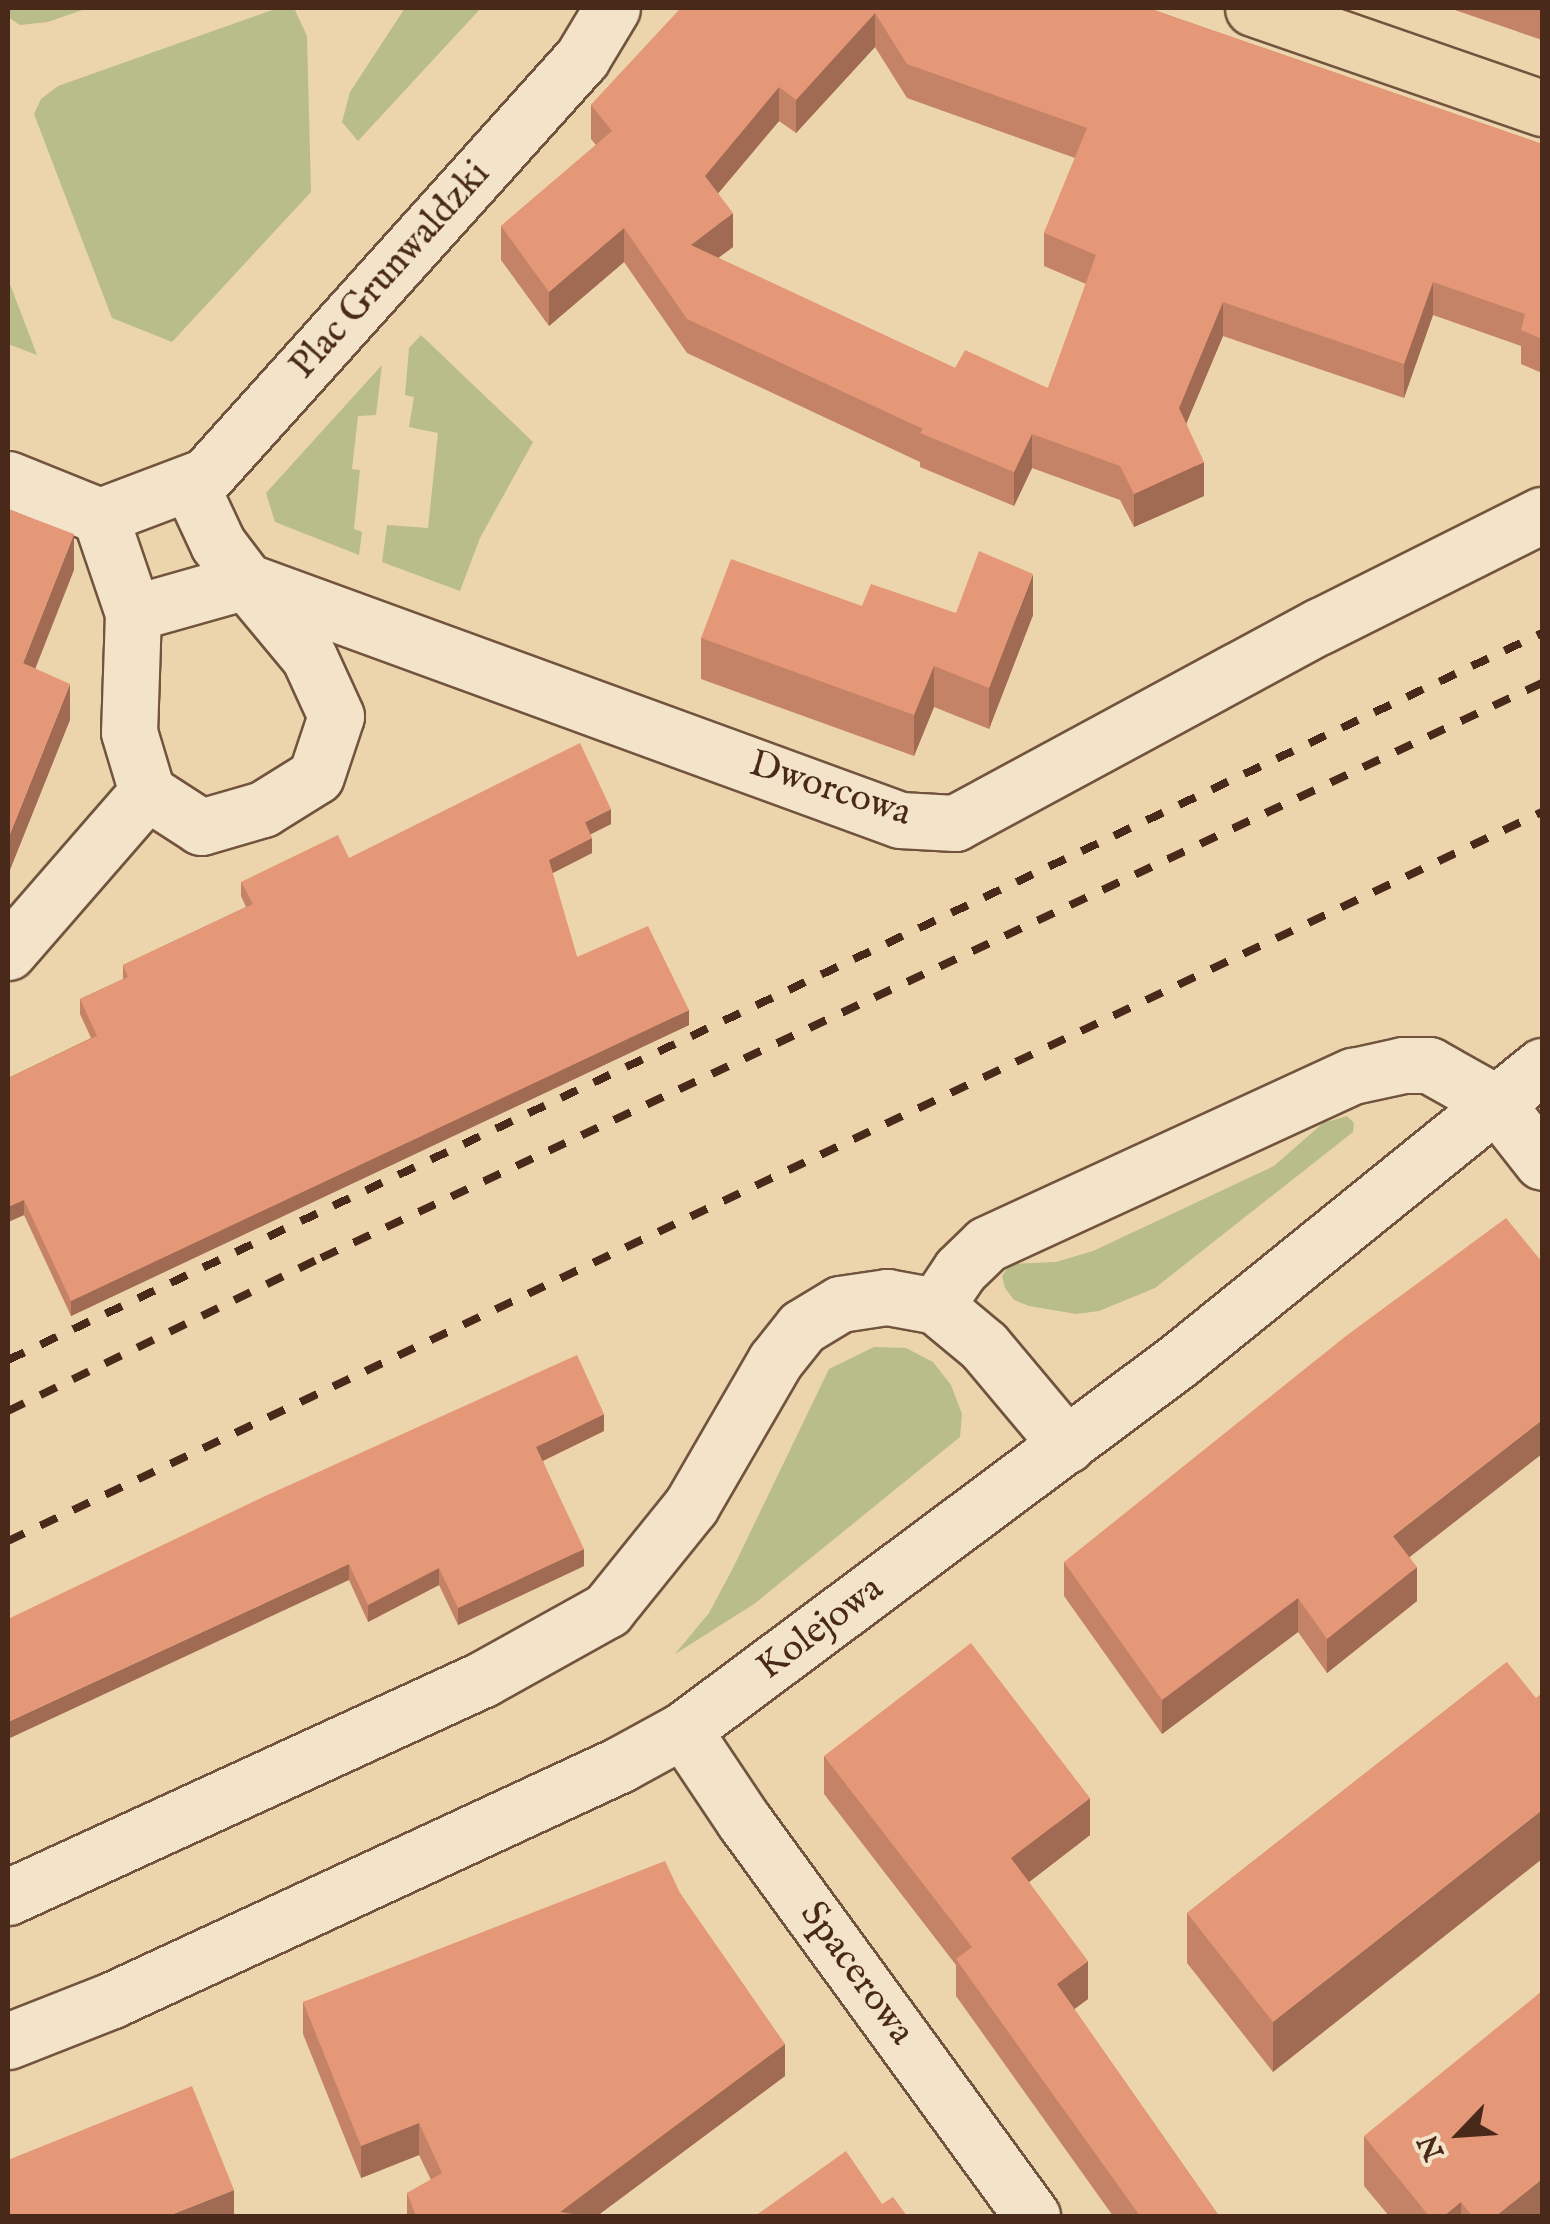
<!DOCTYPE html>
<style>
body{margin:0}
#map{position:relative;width:1550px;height:2224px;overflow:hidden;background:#ecd5ac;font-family:"IM FELL English",serif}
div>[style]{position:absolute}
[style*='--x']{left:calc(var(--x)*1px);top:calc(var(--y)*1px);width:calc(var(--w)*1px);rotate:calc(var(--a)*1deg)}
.green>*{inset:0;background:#b8bd89}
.roads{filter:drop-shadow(2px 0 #72543e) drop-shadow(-2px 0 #72543e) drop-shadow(0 2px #72543e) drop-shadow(0 -2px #72543e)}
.minor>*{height:55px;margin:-27.5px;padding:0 27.5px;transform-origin:27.5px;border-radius:27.5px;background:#f3e4c9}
.major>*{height:55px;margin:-27.5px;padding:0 27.5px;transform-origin:27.5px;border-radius:27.5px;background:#ecd5ac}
.rail>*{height:8px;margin-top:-4px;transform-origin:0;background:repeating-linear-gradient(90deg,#49291a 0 18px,transparent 0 36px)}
.wall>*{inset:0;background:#c48366}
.shaded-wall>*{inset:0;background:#a06a53}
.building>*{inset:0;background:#e49877}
span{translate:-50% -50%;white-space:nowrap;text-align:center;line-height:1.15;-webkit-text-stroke:10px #f3e4c9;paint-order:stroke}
.street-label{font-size:38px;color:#49291a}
.frame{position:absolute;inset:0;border:10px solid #49291a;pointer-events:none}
.north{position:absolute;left:1410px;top:2084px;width:100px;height:100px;-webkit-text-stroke:8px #f3e4c9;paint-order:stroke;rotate:245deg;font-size:28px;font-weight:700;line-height:40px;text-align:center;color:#49291a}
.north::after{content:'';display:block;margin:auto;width:35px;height:45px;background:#49291a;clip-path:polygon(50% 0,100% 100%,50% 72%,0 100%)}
</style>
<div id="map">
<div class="green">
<div style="clip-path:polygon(8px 8px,88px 8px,48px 22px,20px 25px,8px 17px)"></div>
<div style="clip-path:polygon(278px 8px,294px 8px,307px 36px,311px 192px,172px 342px,112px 318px,34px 114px,41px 99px,58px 86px)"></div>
<div style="clip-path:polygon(405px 8px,481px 8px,358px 141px,342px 122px,350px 92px)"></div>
<div style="clip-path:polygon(8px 279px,37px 355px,8px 344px)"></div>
<div style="clip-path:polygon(421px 335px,533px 442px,480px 538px,460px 591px,382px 562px,387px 525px,428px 528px,438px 433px,409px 427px,414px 397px,405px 395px,409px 348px)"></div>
<div style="clip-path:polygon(382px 365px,376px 415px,358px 416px,352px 469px,360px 470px,354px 529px,362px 532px,359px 555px,275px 522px,266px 493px)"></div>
<div style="clip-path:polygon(1347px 1116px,1354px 1123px,1353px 1132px,1155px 1288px,1099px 1311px,1076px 1314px,1029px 1306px,1014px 1300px,1005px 1288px,1002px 1276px,1010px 1264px,1056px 1262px,1093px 1251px,1274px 1166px,1323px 1123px)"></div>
<div style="clip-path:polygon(874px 1347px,906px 1348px,933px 1362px,951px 1385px,962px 1414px,960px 1437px,754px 1604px,675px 1654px,709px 1613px,733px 1568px,829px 1369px)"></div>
</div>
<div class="roads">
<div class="minor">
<div style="--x:8;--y:479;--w:99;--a:21.9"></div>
<div style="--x:100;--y:516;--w:113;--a:-20.7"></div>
<div style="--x:206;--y:476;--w:562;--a:-48.03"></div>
<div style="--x:582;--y:58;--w:58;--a:-59"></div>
<div style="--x:190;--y:484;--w:66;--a:65"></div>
<div style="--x:218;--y:544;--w:46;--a:52.9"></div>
<div style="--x:246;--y:581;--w:696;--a:20.07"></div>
<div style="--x:900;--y:820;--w:55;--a:3.1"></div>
<div style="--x:955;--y:823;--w:415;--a:-28.4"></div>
<div style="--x:1320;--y:626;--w:248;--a:-26.6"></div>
<div style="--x:100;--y:516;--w:102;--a:71.2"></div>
<div style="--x:133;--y:613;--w:119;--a:91.9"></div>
<div style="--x:129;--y:732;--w:63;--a:73.3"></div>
<div style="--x:147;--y:792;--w:64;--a:32.9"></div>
<div style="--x:201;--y:827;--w:65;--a:-16.2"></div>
<div style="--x:263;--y:809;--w:62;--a:-31.9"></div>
<div style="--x:316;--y:776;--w:63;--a:-71.6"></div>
<div style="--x:336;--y:716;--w:65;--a:-114.6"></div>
<div style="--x:309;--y:657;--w:99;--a:-129.7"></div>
<div style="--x:246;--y:581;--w:117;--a:164.2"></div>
<div style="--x:8;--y:952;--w:212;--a:-49"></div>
<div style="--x:936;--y:1306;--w:43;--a:-56.3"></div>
<div style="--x:960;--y:1270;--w:37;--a:-44"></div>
<div style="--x:987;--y:1244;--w:403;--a:-24.7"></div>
<div style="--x:1353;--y:1076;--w:51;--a:-12.4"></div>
<div style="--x:1403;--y:1065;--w:26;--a:0"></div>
<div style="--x:1429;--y:1065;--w:76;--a:29.3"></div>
<div style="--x:1495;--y:1102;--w:76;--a:51.9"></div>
<div style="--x:683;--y:1730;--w:110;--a:56.2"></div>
<div style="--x:744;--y:1821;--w:489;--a:53.9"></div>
<div style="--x:8;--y:1897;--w:523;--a:-24.65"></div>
<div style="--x:483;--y:1679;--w:142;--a:-29.1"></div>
<div style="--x:607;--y:1610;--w:134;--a:-51.1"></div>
<div style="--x:691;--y:1506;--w:168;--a:-59.9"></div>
<div style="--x:775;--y:1361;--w:43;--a:-51.5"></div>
<div style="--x:802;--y:1327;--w:44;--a:-31.2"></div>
<div style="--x:840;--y:1304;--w:48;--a:-8.5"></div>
<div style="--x:887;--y:1297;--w:50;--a:10.4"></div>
<div style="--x:936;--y:1306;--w:62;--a:39.8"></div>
<div style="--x:984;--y:1346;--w:129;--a:50"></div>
<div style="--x:8;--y:2041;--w:112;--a:-21.5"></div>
<div style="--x:112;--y:2000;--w:561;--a:-24.87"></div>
<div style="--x:621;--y:1764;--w:71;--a:-28.7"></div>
<div style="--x:683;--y:1730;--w:619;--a:-36.72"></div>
<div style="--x:1179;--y:1360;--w:467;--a:-39"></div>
</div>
<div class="major">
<div style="--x:1253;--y:8;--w:306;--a:19.1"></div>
</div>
</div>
<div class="rail">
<div style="--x:8;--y:1360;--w:1698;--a:-25.36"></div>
<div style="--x:8;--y:1411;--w:348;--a:-26.1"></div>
<div style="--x:321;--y:1258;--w:1350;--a:-25.22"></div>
<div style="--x:8;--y:1541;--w:1698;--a:-25.42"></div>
</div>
<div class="wall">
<div style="clip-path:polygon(evenodd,681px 8px,1148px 8px,1542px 144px,1542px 373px,1521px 364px,1521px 346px,1433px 315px,1404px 398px,1223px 336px,1186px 424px,1204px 496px,1134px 527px,1120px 500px,1032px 468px,1014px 506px,920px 467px,920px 462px,687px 353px,624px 262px,549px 326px,501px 260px,501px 226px,596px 145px,591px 139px,591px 105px,681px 8px,875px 47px,907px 98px,1075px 158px,1044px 233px,1044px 266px,1086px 284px,1048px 388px,955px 368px,718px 258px,733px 247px,718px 193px,779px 121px,796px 133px,875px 47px)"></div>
<div style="clip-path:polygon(1449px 8px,1542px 8px,1542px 40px)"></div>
<div style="clip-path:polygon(862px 606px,956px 613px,1033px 615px,989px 729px,934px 707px,914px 756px,701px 679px,701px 638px)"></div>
<div style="clip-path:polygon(611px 824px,591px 834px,592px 853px,552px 873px,577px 957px,689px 1025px,71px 1316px,24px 1215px,8px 1222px,8px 1078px,91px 1038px,80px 1014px,80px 999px,123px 979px,123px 965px,246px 907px,241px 896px,241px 882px,349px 858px)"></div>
<div style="clip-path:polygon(604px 1431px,543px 1461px,584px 1566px,458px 1625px,439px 1585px,368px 1622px,349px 1580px,261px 1498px)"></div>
<div style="clip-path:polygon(1410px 1557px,1417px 1601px,1327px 1673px,1298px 1632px,1162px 1734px,1064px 1596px,1064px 1562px)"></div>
<div style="clip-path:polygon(1507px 1662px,1273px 2072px,1187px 1963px,1187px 1913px)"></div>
<div style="clip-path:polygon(824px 1756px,1090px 1835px,1029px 1882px,1088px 1999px,1074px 2009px,1219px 2216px,1113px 2216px,956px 1996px,956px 1965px,824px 1794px)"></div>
<div style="clip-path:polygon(680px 1893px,785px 2076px,597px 2216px,407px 2216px,407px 2193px,431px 2180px,419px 2155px,361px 2178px,303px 2034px,303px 2002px)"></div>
<div style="clip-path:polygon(1364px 2136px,1542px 2216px,1389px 2216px,1364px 2186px)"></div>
</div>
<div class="shaded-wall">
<div style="clip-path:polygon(875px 13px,875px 47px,796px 133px,796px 100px)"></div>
<div style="clip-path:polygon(779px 87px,779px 121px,705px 209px,705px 176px)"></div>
<div style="clip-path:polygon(733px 213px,733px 247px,691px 278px,691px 245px)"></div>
<div style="clip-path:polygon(624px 228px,624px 262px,549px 326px,549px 292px)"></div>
<div style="clip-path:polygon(1433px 282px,1433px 315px,1404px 398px,1404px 364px)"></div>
<div style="clip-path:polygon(1223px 302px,1223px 336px,1179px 441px,1179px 408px)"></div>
<div style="clip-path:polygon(1032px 434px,1032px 468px,1014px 506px,1014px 472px)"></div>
<div style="clip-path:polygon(1204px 462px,1204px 496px,1134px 527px,1134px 494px)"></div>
<div style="clip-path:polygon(74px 534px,74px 570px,23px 700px,23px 663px)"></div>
<div style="clip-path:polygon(1033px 574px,1033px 615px,989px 729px,989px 688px)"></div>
<div style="clip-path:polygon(934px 666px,934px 707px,914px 756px,914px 715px)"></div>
<div style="clip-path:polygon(70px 684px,70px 720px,8px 875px,8px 839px)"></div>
<div style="clip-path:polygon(611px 809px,611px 824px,585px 837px,585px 822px)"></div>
<div style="clip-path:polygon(592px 838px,592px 853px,549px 875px,549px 860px)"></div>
<div style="clip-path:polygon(689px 1010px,689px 1025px,71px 1316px,71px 1301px)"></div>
<div style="clip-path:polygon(24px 1200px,24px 1215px,8px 1222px,8px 1207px)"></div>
<div style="clip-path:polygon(604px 1414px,604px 1431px,536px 1464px,536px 1447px)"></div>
<div style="clip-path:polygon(1542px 1420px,1542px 1454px,1393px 1570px,1393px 1536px)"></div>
<div style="clip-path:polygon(584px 1549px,584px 1566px,458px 1625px,458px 1608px)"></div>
<div style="clip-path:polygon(349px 1564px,349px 1580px,8px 1739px,8px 1722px)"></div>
<div style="clip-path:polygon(1417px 1567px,1417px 1601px,1327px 1673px,1327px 1639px)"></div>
<div style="clip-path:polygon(439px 1568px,439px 1585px,368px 1622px,368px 1605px)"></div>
<div style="clip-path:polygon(1298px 1598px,1298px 1632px,1162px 1734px,1162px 1700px)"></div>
<div style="clip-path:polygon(1090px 1798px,1090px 1835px,1011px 1896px,1011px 1858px)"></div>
<div style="clip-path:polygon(1542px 1810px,1542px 1859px,1273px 2072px,1273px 2022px)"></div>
<div style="clip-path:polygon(1088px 1961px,1088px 1999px,1057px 2022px,1057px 1984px)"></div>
<div style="clip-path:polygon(785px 2044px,785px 2076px,597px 2216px,560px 2216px,560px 2212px)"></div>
<div style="clip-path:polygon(419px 2123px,419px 2155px,361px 2178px,361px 2146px)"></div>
<div style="clip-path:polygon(1542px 2179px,1542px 2216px,1496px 2216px)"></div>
<div style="clip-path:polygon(234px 2190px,234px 2216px,168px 2216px)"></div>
<div style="clip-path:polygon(1461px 2202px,1461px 2216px,1444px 2216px)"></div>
</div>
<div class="building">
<div style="clip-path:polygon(evenodd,681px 8px,1148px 8px,1542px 144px,1542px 339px,1521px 330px,1525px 314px,1433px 282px,1404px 364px,1223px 302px,1179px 408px,1204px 462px,1134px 494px,1120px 466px,1032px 434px,1014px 472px,920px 433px,923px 429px,687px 319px,624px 228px,549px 292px,501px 226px,612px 131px,591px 105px,681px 8px,875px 13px,907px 64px,1087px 128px,1044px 233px,1096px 255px,1048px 388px,965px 350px,955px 368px,691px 245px,733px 213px,705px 176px,779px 87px,796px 100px,875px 13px)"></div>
<div style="clip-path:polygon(8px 509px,74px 534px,23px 663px,70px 684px,8px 839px)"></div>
<div style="clip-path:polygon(979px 551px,1033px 574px,989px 688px,934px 666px,914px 715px,701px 638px,731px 559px,862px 606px,871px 584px,956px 613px)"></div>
<div style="clip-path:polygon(580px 743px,611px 809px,585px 822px,592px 838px,549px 860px,577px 957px,648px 926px,689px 1010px,71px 1301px,24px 1200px,8px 1207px,8px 1078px,97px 1036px,80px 999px,128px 977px,123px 965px,253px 904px,241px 882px,338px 835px,349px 858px)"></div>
<div style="clip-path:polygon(1506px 1218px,1542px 1262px,1542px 1420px,1393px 1536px,1417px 1567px,1327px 1639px,1298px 1598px,1162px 1700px,1064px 1562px,1346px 1336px)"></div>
<div style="clip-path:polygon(577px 1355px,604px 1414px,536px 1447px,584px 1549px,458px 1608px,439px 1568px,368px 1605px,349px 1564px,8px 1722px,8px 1619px,261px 1498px)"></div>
<div style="clip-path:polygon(971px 1643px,1090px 1798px,1011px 1858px,1088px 1961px,1057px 1984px,1219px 2216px,1140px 2216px,956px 1959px,972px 1947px,824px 1756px)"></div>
<div style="clip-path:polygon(1507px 1662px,1536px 1698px,1542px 1693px,1542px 1810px,1273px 2022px,1187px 1913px)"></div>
<div style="clip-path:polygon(665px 1861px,680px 1893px,785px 2044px,560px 2212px,586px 2216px,416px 2216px,407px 2193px,442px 2173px,419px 2123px,361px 2146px,303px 2002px)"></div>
<div style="clip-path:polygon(1542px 1991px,1542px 2179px,1496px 2216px,1472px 2216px,1461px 2202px,1444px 2216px,1429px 2216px,1364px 2136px)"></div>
<div style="clip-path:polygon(192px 2086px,234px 2190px,168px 2216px,8px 2216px,8px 2183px,10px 2181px,8px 2176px,8px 2160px)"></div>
<div style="clip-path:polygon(846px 2151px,882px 2204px,893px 2197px,907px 2216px,755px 2216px)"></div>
</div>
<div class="street-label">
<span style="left:391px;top:271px;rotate:-48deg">Plac Grunwaldzki</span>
<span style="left:830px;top:790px;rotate:18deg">Dworcowa</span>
<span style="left:821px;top:1629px;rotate:-37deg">Kolejowa</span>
<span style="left:856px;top:1974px;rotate:54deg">Spacerowa</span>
</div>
<div class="frame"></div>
<div class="north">N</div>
</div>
